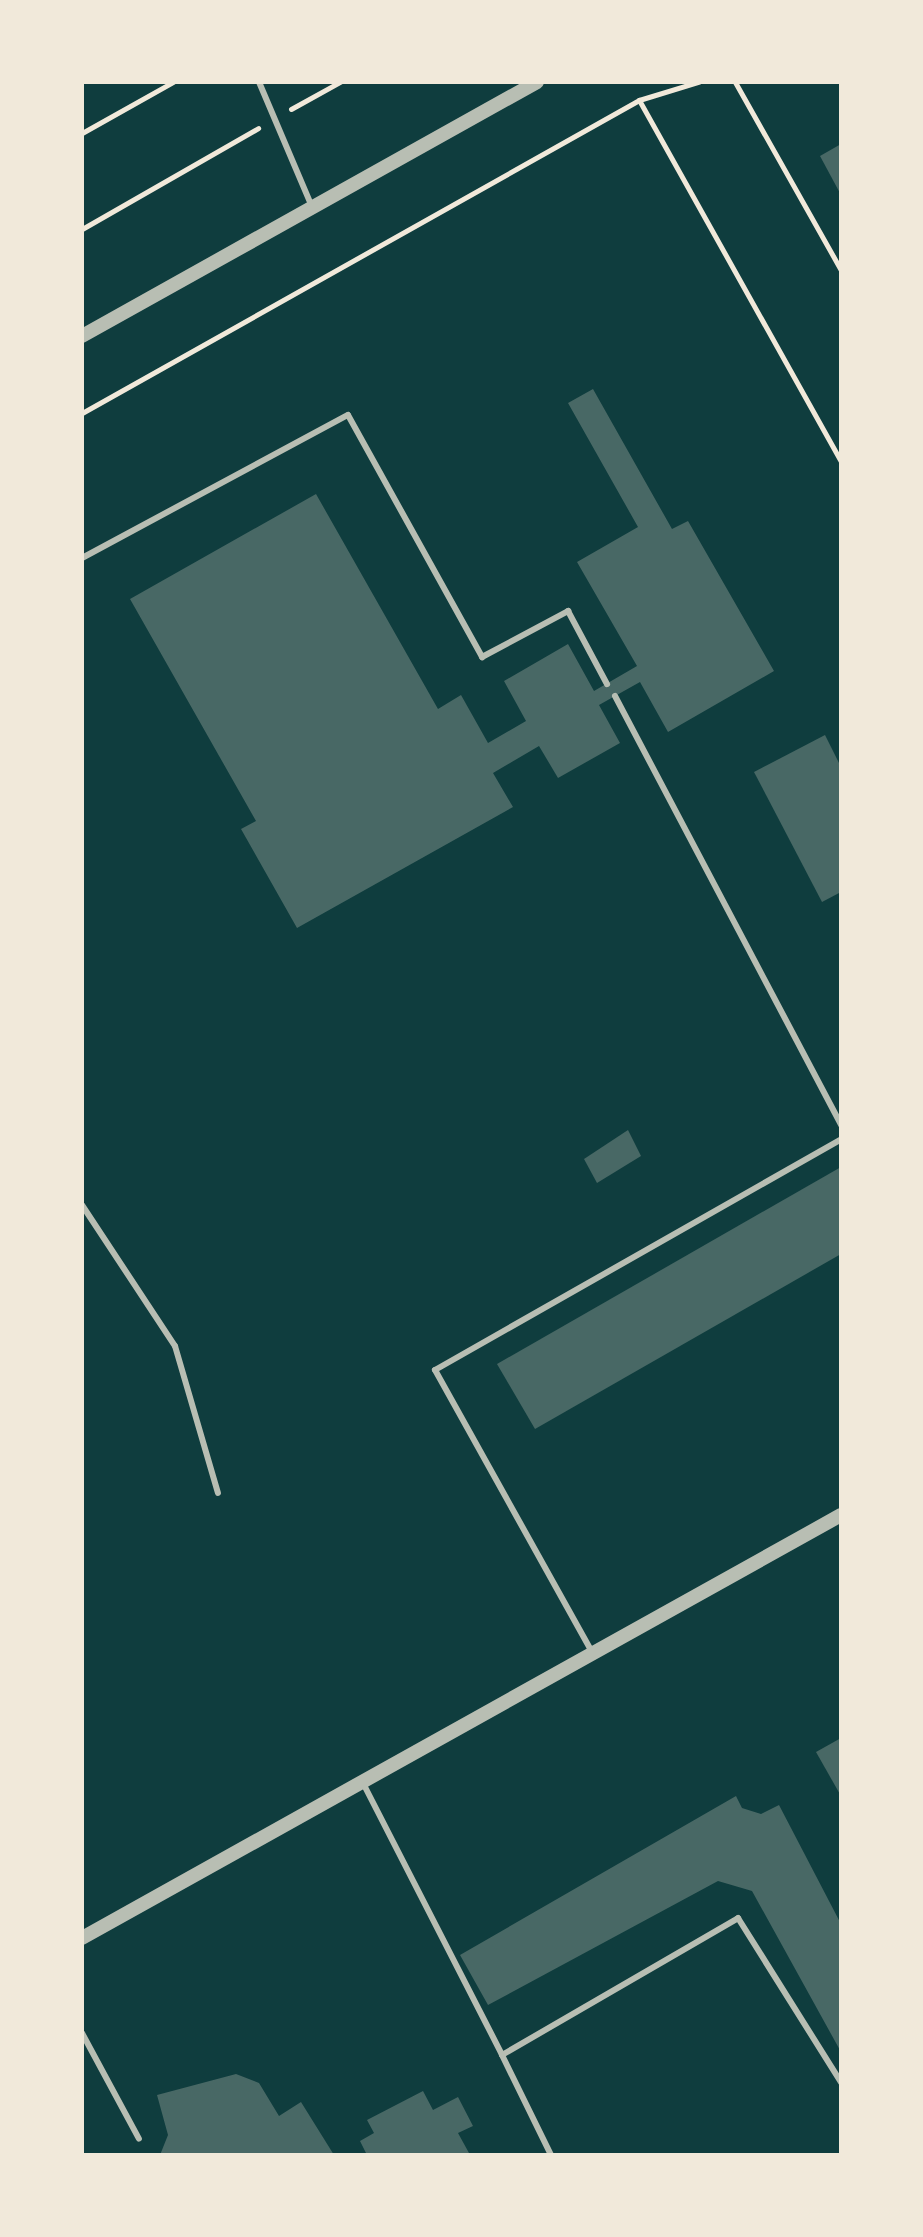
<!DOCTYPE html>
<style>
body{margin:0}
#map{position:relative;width:923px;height:2237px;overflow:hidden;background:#0f3d3e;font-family:Roboto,sans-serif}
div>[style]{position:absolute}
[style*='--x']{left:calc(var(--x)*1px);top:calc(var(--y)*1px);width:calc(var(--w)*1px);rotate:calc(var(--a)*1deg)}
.building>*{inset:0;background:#486865}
.path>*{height:5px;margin:-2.5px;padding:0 2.5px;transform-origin:2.5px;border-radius:2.5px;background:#f1e9da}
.service>*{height:6px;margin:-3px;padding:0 3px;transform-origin:3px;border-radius:3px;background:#b8beb3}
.tertiary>*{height:14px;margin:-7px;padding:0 7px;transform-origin:7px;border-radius:7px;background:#b8beb3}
span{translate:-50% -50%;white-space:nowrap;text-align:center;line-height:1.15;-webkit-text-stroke:7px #f1e9da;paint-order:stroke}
.frame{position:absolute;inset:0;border:84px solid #f1e9da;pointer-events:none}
</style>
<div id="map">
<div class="building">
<div style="clip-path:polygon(841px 144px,841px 195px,820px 156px)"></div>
<div style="clip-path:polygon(593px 389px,672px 529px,688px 521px,774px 671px,668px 732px,640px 682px,599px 705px,620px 743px,558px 778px,539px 746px,493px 773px,513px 807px,297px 928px,241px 829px,256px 821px,130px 599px,316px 494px,438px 709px,461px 695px,488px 743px,526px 721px,504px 681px,568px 644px,594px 691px,637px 666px,577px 562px,638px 527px,568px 403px)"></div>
<div style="clip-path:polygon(825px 735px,841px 767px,841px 892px,822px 902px,754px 772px)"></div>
<div style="clip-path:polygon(628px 1130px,641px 1156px,597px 1183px,584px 1159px)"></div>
<div style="clip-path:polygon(841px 1167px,841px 1254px,535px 1429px,497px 1364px)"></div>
<div style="clip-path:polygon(841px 1738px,841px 1796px,816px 1752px)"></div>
<div style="clip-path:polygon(736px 1796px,742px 1808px,761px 1814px,779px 1805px,841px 1924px,841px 2052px,752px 1891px,718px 1881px,488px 2005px,460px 1955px)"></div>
<div style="clip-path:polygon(236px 2074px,259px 2083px,279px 2116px,301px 2102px,334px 2155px,160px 2155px,168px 2135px,157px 2095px)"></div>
<div style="clip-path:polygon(423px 2091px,433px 2110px,458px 2097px,473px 2126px,458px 2133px,469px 2153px,367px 2155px,360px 2141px,374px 2133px,367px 2120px)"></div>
</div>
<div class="path">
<div style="--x:735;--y:82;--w:216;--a:60.6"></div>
<div style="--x:639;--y:100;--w:415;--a:60.8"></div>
<div style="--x:291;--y:109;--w:56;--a:-28.9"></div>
<div style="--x:82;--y:133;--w:104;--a:-29.3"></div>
<div style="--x:82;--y:229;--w:203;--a:-29.8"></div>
<div style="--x:82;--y:413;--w:639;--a:-29.33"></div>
<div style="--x:639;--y:100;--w:62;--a:-17"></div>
</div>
<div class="service">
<div style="--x:259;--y:82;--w:136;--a:67"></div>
<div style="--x:82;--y:558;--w:302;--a:-28.3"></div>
<div style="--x:348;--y:415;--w:277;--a:61"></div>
<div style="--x:482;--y:657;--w:98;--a:-28.1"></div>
<div style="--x:568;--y:611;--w:83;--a:61.9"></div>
<div style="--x:615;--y:696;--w:485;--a:62.2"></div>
<div style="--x:82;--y:1205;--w:169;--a:56.6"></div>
<div style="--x:175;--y:1346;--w:153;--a:73.7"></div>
<div style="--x:592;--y:1652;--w:323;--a:-119.1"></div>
<div style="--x:435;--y:1370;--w:467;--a:-29.6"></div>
<div style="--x:363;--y:1783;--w:305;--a:62.9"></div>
<div style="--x:502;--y:2055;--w:273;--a:-30.1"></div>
<div style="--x:738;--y:1918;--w:194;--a:57.9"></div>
<div style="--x:82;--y:2033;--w:120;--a:61.7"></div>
<div style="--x:502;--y:2055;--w:111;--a:63.9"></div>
</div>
<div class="tertiary">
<div style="--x:82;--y:336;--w:521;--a:-29.17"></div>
<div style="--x:82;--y:1938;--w:869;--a:-29.13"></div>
</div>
<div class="frame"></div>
</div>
